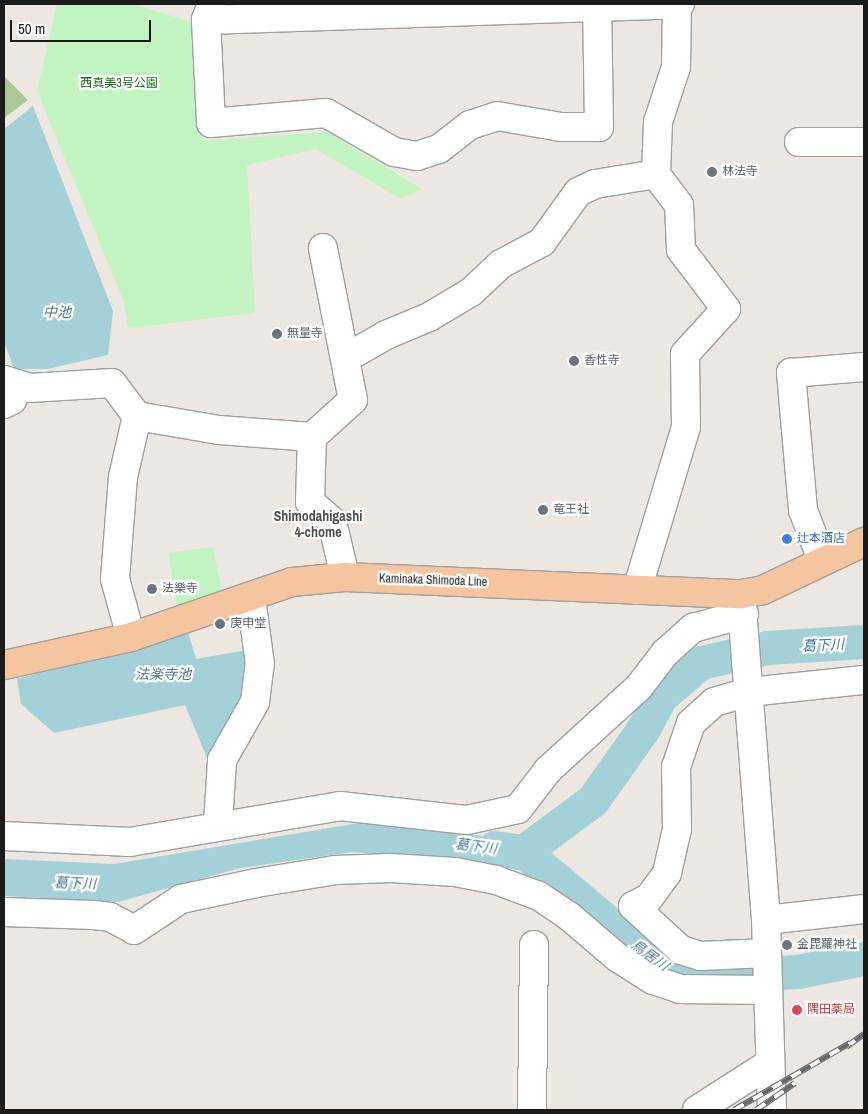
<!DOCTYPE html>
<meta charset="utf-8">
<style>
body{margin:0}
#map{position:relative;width:868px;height:1114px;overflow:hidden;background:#ece7e1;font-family:"Archivo Narrow","Noto Sans JP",sans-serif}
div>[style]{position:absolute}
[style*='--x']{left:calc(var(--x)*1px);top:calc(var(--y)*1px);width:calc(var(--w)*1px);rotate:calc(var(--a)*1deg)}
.forest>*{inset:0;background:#acc899}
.park>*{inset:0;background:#c1f4c0}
.water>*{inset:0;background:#a4d1d7}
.river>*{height:34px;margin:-17px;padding:0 17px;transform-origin:17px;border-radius:17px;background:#a4d1d7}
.roads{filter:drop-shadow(1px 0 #9f9f9f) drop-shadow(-1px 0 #9f9f9f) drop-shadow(0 1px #9f9f9f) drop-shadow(0 -1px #9f9f9f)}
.minor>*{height:28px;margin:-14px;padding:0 14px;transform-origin:14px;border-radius:14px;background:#fff}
.major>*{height:28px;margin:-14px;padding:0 14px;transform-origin:14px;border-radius:14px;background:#f4c59e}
.rail>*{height:5.5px;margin-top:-2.75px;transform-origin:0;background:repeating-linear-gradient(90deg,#fff 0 11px,#696969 0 22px);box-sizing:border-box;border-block:1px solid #696969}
.dots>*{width:14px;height:14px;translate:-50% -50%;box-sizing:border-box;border:2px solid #fff;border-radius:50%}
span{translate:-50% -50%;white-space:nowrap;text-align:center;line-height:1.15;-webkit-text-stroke:4.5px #fff;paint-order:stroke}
.park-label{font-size:12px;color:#156f13}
.worship-label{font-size:12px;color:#5b616d}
.left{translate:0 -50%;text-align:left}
.shop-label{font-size:12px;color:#366cbe}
.street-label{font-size:12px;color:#1b1b1b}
.health-label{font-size:12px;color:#be3a42}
.water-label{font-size:14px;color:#497794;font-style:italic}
.neighbourhood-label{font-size:14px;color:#4e4e4e;font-weight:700}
.frame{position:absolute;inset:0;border:5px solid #1b1b1b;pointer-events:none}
.scale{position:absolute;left:10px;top:20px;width:141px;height:22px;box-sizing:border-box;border:2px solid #1b1b1b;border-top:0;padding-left:6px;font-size:15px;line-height:18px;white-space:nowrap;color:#1b1b1b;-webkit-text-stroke:4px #fff;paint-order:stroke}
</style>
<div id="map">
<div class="forest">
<div style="clip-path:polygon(4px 76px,28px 100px,4px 118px)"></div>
</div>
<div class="park">
<div style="clip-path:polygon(57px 4px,132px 4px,195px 23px,202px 141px,327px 132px,422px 189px,401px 199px,316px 149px,247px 165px,255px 313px,128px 328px,123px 299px,37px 91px)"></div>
<div style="clip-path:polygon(213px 547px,223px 597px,178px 612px,168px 553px)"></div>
</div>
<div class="water">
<div style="clip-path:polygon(33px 106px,113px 311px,108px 355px,47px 369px,14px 369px,4px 341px,4px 129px)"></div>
<div style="clip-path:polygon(188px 632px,196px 659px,247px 650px,243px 696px,207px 758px,185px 705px,54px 733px,21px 704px,17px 679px)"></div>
<div style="clip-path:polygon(359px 823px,446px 830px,512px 841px,534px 835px,547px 857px,528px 872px,471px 861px,353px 852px,240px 868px,118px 902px,4px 896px,4px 859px,114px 864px)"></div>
</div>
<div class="river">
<div style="--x:495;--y:848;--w:29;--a:8"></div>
<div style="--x:524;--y:852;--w:86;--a:-36.5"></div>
<div style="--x:593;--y:801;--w:88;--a:-54.7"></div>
<div style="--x:644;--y:729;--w:36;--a:-62"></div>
<div style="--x:661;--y:697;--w:52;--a:-40.4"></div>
<div style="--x:701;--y:663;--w:69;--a:-12.6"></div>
<div style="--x:768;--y:648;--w:96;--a:-3.6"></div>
<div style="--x:524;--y:852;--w:162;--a:40"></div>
<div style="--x:648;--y:956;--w:32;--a:32"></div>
<div style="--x:675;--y:973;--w:41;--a:5.6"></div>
<div style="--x:716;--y:977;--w:82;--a:-3.5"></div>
<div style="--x:798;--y:972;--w:67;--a:-11.1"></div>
</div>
<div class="roads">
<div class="minor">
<div style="--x:212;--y:4;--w:17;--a:111"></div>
<div style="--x:206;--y:20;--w:103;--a:87.2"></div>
<div style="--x:211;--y:123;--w:115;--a:-5"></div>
<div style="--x:326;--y:113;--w:78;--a:29.8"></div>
<div style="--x:394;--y:152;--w:23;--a:10"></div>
<div style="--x:417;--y:156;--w:23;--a:-18"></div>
<div style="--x:439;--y:149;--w:39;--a:-38"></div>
<div style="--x:470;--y:125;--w:28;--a:-18"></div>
<div style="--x:497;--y:116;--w:65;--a:9.8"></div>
<div style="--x:561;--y:127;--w:38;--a:0"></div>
<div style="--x:599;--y:127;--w:123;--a:-90.9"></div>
<div style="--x:206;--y:20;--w:474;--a:-1.9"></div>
<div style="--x:799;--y:142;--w:65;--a:0"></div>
<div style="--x:346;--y:358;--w:46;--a:-29.9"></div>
<div style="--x:386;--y:335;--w:47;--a:-22.7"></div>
<div style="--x:429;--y:317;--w:49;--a:-30.8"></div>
<div style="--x:471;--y:292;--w:41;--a:-43"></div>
<div style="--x:501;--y:264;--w:47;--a:-28.2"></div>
<div style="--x:542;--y:242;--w:62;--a:-54.2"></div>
<div style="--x:578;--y:192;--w:19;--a:-25"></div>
<div style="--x:595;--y:184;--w:62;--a:-9.3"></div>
<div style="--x:4;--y:380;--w:27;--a:17"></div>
<div style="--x:30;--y:388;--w:82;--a:-3.5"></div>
<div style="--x:112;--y:383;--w:41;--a:52.9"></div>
<div style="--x:137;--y:416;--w:63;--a:102.9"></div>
<div style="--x:123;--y:477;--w:102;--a:94.5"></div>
<div style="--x:115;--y:579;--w:60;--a:74.6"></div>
<div style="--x:4;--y:404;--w:9;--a:-27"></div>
<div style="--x:12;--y:400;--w:17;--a:-62"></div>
<div style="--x:137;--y:416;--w:83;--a:9.7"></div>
<div style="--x:219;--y:430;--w:93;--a:4.3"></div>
<div style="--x:312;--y:437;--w:55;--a:-42.1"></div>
<div style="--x:353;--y:400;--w:155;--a:-101.2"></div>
<div style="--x:312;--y:437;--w:65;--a:91.8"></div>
<div style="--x:310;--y:502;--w:29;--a:41"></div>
<div style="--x:332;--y:521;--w:57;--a:76.9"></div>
<div style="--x:822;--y:560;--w:53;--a:-110.8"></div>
<div style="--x:803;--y:510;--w:138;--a:-95"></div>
<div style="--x:791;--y:373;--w:73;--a:-4.7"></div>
<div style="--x:637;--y:590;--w:170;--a:-73.3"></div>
<div style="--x:686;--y:427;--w:73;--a:-90.8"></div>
<div style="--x:685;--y:354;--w:61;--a:-47.7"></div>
<div style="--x:726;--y:309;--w:74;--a:-127.3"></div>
<div style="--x:681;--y:250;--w:45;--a:-92.5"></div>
<div style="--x:679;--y:205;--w:39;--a:-127"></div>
<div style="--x:656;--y:174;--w:52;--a:-87.8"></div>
<div style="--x:658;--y:122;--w:58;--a:-71.9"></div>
<div style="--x:676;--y:67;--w:63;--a:-89.1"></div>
<div style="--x:741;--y:595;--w:326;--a:85.6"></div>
<div style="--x:766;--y:920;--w:190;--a:88.2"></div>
<div style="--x:218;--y:824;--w:64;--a:-86.4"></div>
<div style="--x:222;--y:760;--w:67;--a:-60.4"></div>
<div style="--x:255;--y:702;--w:38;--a:-83"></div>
<div style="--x:260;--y:664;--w:67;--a:-97.8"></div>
<div style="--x:4;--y:836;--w:126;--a:2.7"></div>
<div style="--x:130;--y:842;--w:213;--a:-9.7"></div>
<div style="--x:340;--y:806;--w:128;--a:6.3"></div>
<div style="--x:467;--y:820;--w:52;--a:-12.2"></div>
<div style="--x:518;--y:809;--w:49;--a:-52.4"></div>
<div style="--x:548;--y:770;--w:123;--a:-42.4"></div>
<div style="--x:639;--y:687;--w:43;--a:-52.6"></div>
<div style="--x:665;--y:653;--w:38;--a:-42"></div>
<div style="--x:693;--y:628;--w:53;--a:-15.4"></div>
<div style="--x:4;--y:912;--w:90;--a:1.9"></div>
<div style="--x:94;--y:915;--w:16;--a:7"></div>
<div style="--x:110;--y:917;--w:27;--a:28"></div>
<div style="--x:134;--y:930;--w:56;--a:-33.4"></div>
<div style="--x:181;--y:899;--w:77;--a:-12"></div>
<div style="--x:256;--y:883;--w:80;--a:-9.3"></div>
<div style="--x:335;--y:870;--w:56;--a:-2"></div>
<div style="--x:391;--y:868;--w:64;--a:3.6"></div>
<div style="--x:455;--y:872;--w:42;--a:11"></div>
<div style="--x:496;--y:880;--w:46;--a:20.4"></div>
<div style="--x:539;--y:896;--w:37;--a:34"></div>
<div style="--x:570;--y:917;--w:63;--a:40.5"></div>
<div style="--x:618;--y:958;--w:41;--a:32.2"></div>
<div style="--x:653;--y:980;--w:28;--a:18"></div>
<div style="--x:680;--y:989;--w:87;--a:0.7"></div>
<div style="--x:766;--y:920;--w:99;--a:-6.4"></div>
<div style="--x:766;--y:953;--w:66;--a:177.4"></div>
<div style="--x:700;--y:956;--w:20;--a:-162"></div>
<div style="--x:681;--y:950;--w:65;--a:-137.5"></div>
<div style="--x:633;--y:906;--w:18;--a:-27"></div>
<div style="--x:649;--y:898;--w:31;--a:-54"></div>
<div style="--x:667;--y:873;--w:45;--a:-77.2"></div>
<div style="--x:677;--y:829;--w:62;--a:-90.9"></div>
<div style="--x:676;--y:767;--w:46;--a:-71.2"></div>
<div style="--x:691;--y:723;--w:31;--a:-42"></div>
<div style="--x:714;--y:702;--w:36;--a:-16"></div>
<div style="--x:749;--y:692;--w:116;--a:-6"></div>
<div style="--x:532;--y:1110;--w:165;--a:-89.3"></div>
<div style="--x:697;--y:1110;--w:85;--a:-32.6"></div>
</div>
<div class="major">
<div style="--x:4;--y:665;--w:130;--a:-12.4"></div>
<div style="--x:131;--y:637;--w:170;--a:-18.9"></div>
<div style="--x:292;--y:582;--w:53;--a:-5.4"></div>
<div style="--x:345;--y:577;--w:396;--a:2.5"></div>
<div style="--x:741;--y:594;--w:22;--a:-10"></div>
<div style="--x:763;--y:590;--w:112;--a:-25.4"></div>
</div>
</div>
<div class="rail">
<div style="--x:846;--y:1047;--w:22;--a:-36"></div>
<div style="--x:734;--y:1110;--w:134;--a:-30"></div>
<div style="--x:756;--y:1110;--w:47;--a:-34.7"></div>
</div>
<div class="dots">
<div style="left:712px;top:172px;background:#6b7280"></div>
<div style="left:277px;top:334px;background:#6b7280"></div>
<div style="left:574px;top:361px;background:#6b7280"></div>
<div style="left:543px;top:510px;background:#6b7280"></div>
<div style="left:787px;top:539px;background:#3f7fe0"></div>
<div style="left:152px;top:589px;background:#6b7280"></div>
<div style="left:220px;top:624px;background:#6b7280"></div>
<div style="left:787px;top:945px;background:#6b7280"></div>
<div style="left:797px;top:1010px;background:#e0444e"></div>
</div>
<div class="park-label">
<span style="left:119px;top:84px">西真美3号公園</span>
</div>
<div class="worship-label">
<span class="left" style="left:722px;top:172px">林法寺</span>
<span class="left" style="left:287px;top:334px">無量寺</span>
<span class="left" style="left:584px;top:361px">香性寺</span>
<span class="left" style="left:553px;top:510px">竜王社</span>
<span class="left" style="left:162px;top:589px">法樂寺</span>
<span class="left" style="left:230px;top:624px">庚申堂</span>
<span class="left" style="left:797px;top:945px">金毘羅神社</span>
</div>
<div class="shop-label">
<span class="left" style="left:797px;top:539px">辻本酒店</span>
</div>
<div class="street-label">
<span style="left:433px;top:581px;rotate:2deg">Kaminaka Shimoda Line</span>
</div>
<div class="health-label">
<span class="left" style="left:807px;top:1010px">隅田薬局</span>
</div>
<div class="water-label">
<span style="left:57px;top:312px">中池</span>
<span style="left:823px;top:645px;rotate:-3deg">葛下川</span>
<span style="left:163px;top:674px">法楽寺池</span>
<span style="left:476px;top:846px;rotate:7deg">葛下川</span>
<span style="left:75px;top:883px;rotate:2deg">葛下川</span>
<span style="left:650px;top:955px;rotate:36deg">鳥居川</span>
</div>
<div class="neighbourhood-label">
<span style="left:318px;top:524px">Shimodahigashi<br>4-chome</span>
</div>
<div class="frame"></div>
<div class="scale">50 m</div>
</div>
